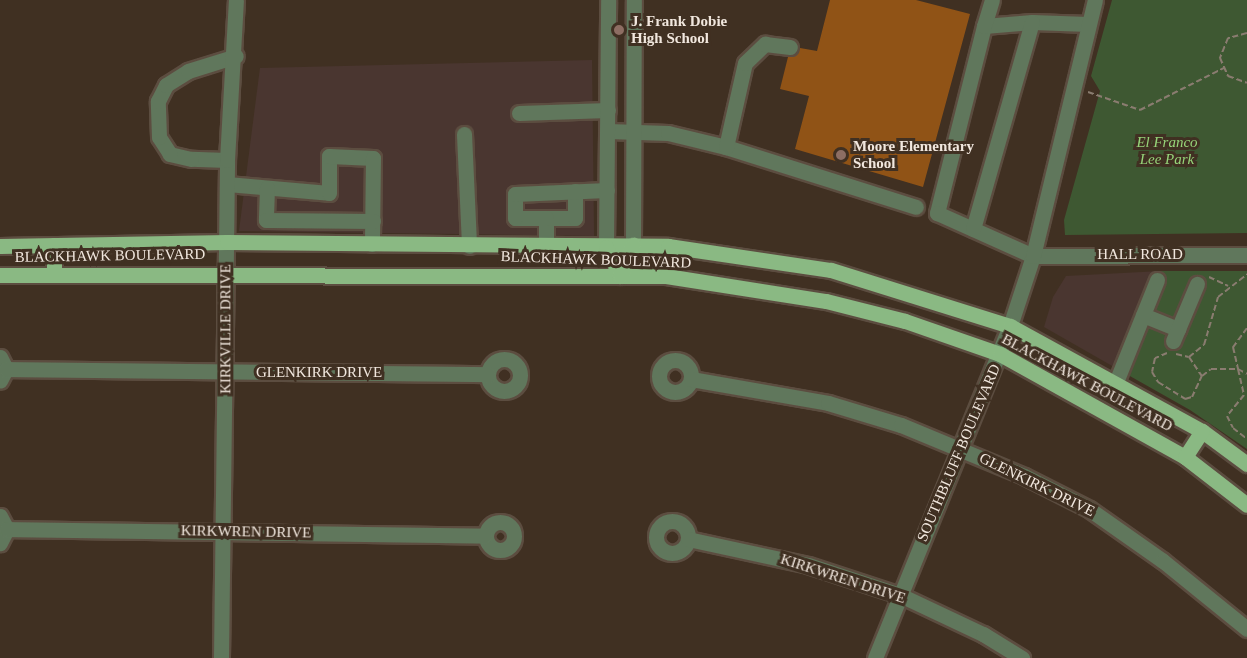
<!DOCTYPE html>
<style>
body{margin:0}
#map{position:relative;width:1247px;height:658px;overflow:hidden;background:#403022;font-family:Georgia,serif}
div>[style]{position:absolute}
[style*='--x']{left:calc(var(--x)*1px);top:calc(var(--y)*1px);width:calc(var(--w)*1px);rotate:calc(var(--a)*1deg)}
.commercial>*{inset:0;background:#4a3630}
.green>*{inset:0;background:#3e5832}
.building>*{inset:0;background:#905316}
.path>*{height:2px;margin-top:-1px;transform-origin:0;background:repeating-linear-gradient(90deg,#8a7c70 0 6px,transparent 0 9px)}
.roads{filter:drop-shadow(2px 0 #5c4d40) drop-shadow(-2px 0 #5c4d40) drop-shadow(0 2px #5c4d40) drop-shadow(0 -2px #5c4d40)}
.minor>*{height:15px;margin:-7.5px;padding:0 7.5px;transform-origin:7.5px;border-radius:7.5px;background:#60775c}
.minor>.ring{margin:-7.5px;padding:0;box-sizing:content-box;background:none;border:15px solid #60775c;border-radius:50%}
.major>*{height:15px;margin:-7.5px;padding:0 7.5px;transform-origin:7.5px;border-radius:7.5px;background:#8ab983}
.dots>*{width:16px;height:16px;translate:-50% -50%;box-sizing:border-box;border:3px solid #403022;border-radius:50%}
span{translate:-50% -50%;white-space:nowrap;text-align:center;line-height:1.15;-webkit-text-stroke:6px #403022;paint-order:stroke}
.poi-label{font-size:15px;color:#f1e7de;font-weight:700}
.left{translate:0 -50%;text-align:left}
.park-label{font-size:15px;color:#96d479;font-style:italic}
.street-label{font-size:15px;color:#f1e7de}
</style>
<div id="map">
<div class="commercial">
<div style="clip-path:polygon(592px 60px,594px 236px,239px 231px,260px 68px)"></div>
<div style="clip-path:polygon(1161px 271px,1121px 371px,1044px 327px,1053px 297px,1066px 276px)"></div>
</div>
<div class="green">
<div style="clip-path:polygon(1112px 0,1247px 0,1247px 233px,1065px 235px,1064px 220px,1100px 91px,1091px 76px)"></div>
<div style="clip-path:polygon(1161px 271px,1247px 271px,1247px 449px,1190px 410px,1121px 371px)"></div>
</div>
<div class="building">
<div style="clip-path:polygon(830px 0,916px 0,970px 14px,923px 187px,795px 149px,809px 96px,780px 89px,788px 57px,794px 56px,800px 48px,817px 51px)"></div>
</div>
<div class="path">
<div style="--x:1247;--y:33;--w:20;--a:165"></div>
<div style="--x:1228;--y:38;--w:22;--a:112"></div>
<div style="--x:1220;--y:58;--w:20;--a:66"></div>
<div style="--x:1228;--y:76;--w:20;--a:20"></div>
<div style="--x:1088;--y:92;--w:55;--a:19.1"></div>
<div style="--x:1140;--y:110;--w:94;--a:-26.6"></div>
<div style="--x:1209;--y:277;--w:21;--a:25"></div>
<div style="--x:1247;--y:328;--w:24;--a:126"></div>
<div style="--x:1233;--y:347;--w:23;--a:77"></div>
<div style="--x:1238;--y:369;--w:10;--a:29"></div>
<div style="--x:1167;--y:353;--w:13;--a:157"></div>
<div style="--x:1155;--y:358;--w:14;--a:102"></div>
<div style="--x:1152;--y:372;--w:12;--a:59"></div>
<div style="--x:1158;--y:382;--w:32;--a:32"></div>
<div style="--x:1185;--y:399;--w:7;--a:-16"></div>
<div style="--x:1192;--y:397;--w:23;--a:-65"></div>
<div style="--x:1202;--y:376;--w:11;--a:-38"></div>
<div style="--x:1211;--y:369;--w:27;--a:0"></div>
<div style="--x:1238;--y:369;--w:27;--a:77"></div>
<div style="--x:1244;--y:395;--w:27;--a:129"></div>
<div style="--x:1227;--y:416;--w:13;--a:63"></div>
<div style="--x:1233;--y:428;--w:18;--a:38"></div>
<div style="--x:1176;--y:354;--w:13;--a:13"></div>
<div style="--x:1189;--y:357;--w:19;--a:-39"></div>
<div style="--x:1204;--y:345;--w:50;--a:-73.7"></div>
<div style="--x:1218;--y:297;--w:37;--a:-38"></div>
<div style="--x:1189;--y:357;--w:23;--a:56"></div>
</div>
<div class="roads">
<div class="minor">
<div style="--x:1088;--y:24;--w:56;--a:-178"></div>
<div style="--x:1032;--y:22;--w:48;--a:175.2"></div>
<div style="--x:984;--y:26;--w:193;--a:104.1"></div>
<div style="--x:937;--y:213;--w:105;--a:24.1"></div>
<div style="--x:1033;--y:256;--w:214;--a:-0.3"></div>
<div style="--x:984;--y:26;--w:27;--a:-73"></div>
<div style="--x:519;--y:113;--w:89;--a:-1.9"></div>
<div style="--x:608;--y:131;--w:60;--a:1.9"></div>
<div style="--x:668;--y:133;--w:60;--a:13.6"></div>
<div style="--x:726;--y:147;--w:199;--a:17.5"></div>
<div style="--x:464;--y:134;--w:112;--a:87.4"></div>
<div style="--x:726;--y:147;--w:86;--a:-77.3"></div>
<div style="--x:745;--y:63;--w:28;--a:-44"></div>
<div style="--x:765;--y:44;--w:25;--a:7"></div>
<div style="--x:227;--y:160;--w:36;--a:-178"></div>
<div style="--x:191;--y:159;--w:22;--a:-167"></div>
<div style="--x:170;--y:154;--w:20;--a:-123"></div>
<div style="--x:159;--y:137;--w:36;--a:-92"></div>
<div style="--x:158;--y:101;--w:18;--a:-63"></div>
<div style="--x:166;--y:85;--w:26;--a:-32"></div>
<div style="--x:188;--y:71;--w:50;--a:-17.4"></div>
<div style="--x:227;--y:184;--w:102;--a:5"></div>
<div style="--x:329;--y:193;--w:37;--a:-90"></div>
<div style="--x:329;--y:156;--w:44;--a:2.6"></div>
<div style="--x:373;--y:158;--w:86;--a:90.7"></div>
<div style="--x:267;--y:188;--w:32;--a:92"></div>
<div style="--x:266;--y:220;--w:107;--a:0.5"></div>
<div style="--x:546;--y:218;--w:29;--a:0"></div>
<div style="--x:575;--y:218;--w:27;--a:-90"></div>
<div style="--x:973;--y:229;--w:215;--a:-74.1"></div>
<div style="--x:633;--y:245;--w:245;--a:-89.8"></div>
<div style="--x:546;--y:246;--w:28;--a:-90"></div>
<div style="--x:546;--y:218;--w:31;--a:180"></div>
<div style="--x:515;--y:218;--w:24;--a:-90"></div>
<div style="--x:515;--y:194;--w:92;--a:-2.5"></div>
<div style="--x:606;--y:247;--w:247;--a:-89.5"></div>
<div style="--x:1143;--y:315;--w:38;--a:22"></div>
<div style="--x:1173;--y:341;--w:62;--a:-67.2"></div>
<div style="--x:0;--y:357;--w:13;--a:63"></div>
<div style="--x:6;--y:369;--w:13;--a:117"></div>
<div class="ring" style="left:488px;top:359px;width:17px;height:17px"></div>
<div class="ring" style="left:659px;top:360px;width:17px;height:17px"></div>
<div style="--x:6;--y:369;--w:482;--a:0.6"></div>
<div style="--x:691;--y:379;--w:139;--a:9.9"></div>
<div style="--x:828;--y:403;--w:76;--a:16.8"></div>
<div style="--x:901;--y:425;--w:133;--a:22.5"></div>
<div style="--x:1024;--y:476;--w:73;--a:26.9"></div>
<div style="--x:1089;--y:509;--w:90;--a:35.1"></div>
<div style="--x:1163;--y:561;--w:108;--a:39"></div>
<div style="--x:1116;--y:382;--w:110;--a:-68.1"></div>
<div style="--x:0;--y:516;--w:15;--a:62"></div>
<div style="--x:7;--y:529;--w:16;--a:117"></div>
<div class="ring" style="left:656px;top:521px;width:17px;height:17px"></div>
<div class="ring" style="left:486px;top:522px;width:13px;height:13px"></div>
<div style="--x:7;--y:529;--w:478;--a:0.8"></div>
<div style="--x:688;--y:539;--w:123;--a:12.2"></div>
<div style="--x:808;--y:565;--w:97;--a:18.1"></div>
<div style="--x:900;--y:595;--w:92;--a:25.2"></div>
<div style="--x:983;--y:634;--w:46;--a:31.6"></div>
<div style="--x:221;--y:658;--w:498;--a:-89.3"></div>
<div style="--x:227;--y:160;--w:160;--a:-86.8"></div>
<div style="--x:875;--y:658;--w:358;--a:-67.9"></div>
<div style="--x:1010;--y:326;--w:74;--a:-71.8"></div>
<div style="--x:1033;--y:256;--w:263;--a:-76.4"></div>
</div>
<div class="major">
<div style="--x:0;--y:246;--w:227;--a:-1"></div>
<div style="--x:227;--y:242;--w:441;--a:0.5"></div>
<div style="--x:668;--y:246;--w:165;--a:8.4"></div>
<div style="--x:831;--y:270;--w:188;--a:17.4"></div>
<div style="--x:1010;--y:326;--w:219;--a:28.7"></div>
<div style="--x:1202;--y:431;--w:56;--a:36.3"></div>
<div style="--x:606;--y:247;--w:32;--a:64"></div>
<div style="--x:54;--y:274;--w:29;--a:-90"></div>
<div style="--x:0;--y:275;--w:666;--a:0.09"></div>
<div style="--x:666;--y:276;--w:162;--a:8.9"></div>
<div style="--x:826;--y:301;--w:81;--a:14.2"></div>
<div style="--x:905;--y:321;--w:101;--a:19.2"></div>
<div style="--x:1000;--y:354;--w:212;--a:29.1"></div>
<div style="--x:1185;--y:457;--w:78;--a:37.7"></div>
<div style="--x:620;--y:276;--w:34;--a:-67"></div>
<div style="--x:1185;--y:457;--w:31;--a:-57"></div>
</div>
</div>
<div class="dots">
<div style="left:619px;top:30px;background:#8d6e63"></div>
<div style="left:841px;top:155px;background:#8d6e63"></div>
</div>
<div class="poi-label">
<span class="left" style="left:631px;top:30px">J. Frank Dobie<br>High School</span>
<span class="left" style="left:853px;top:155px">Moore Elementary<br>School</span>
</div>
<div class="park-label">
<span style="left:1167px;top:151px">El Franco<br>Lee Park</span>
</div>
<div class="street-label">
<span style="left:1140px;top:255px">HALL ROAD</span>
<span style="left:110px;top:256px;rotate:-1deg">BLACKHAWK BOULEVARD</span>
<span style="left:596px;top:260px;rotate:2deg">BLACKHAWK BOULEVARD</span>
<span style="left:226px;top:329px;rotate:-90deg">KIRKVILLE DRIVE</span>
<span style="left:319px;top:373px">GLENKIRK DRIVE</span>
<span style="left:1087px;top:383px;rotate:28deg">BLACKHAWK BOULEVARD</span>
<span style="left:959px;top:453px;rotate:-67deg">SOUTHBLUFF BOULEVARD</span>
<span style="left:1037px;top:485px;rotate:26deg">GLENKIRK DRIVE</span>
<span style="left:246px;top:532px;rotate:1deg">KIRKWREN DRIVE</span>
<span style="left:843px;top:579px;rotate:18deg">KIRKWREN DRIVE</span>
</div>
</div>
